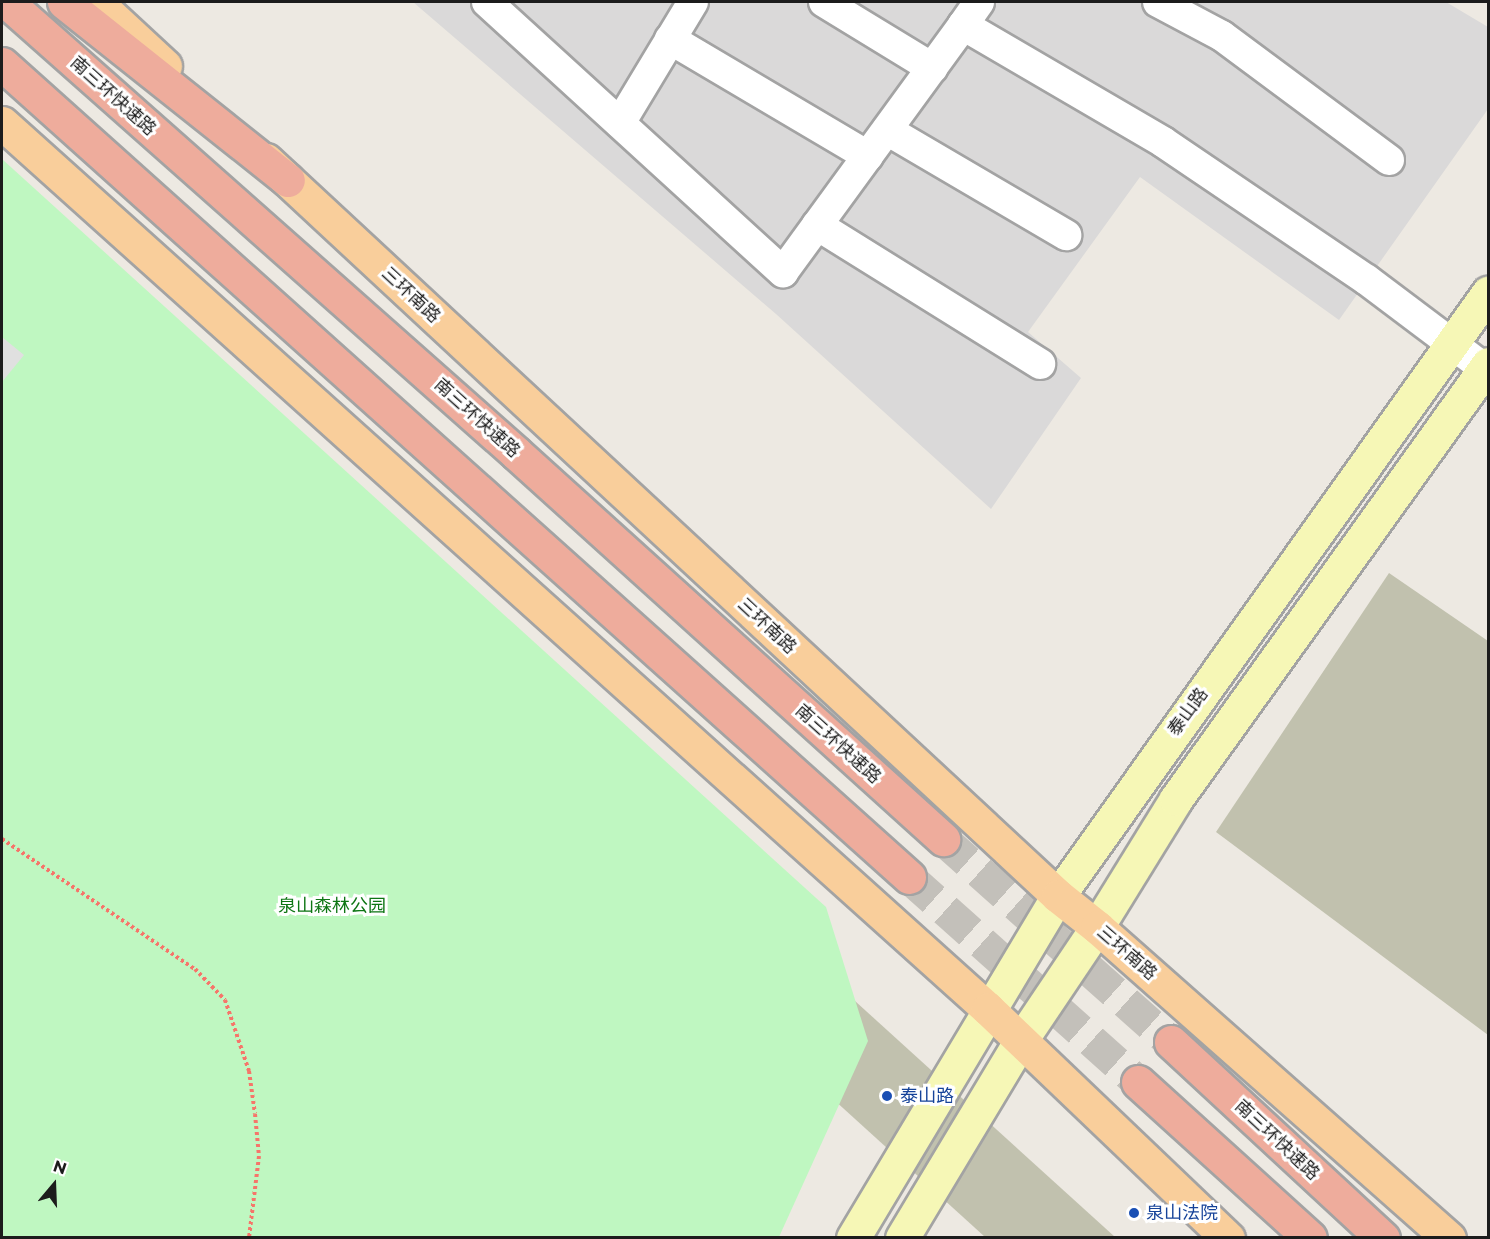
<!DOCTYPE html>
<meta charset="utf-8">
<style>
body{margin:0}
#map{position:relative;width:1490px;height:1239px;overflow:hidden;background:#ede9e2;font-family:Montserrat,"Noto Sans SC",sans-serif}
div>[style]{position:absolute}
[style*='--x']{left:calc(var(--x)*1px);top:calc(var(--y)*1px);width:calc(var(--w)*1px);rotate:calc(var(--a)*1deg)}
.residential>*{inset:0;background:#dad9d9}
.construction>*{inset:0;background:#c1c1ae}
.park>*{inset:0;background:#bff7c1}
.parking>*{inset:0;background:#e0e0e0}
.trunk-tunnel>*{height:33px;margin-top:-16.5px;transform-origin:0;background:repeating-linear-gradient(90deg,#c3c0ba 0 33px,transparent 0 49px)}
.path>*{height:4px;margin-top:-2px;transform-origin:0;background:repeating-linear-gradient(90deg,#f6756a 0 3px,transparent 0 6px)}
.roads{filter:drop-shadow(2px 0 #a3a3a3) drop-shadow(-2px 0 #a3a3a3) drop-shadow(0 2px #a3a3a3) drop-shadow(0 -2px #a3a3a3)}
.minor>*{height:30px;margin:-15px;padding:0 15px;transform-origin:15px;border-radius:15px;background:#fff}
.secondary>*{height:33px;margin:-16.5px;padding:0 16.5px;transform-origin:16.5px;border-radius:16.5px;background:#f6f7b6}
.primary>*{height:33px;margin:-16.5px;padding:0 16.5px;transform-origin:16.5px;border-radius:16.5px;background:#f9ce9b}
.trunk>*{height:33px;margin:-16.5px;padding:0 16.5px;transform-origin:16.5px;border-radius:16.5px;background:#eeac9c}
.dots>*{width:16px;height:16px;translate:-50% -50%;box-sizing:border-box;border:3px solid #fff;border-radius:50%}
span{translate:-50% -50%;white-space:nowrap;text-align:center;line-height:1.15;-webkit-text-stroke:6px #fff;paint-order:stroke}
.street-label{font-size:18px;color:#1c1c1c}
.park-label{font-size:18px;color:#0e7614}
.transit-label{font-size:18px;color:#164399}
.left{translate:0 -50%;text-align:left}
.frame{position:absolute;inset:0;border:3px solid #1c1c1c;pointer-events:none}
.north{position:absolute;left:24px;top:1155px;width:60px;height:60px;-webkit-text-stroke:4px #fff;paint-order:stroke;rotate:19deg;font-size:16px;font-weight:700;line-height:24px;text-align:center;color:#1c1c1c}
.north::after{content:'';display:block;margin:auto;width:21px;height:27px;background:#1c1c1c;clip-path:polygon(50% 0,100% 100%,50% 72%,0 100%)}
</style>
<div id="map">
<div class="residential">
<div style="clip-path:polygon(413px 2px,1446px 2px,1488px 27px,1488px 109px,1339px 320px,1140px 177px,1028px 332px,1081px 378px,991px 509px,776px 314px)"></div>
</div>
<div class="construction">
<div style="clip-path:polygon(1389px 573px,1488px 641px,1488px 1035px,1216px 832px)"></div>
<div style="clip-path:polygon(465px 647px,1115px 1237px,985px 1237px,406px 711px)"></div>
</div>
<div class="park">
<div style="clip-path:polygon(2px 159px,826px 907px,868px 1041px,779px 1237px,2px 1237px)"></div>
</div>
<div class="parking">
<div style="clip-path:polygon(2px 337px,24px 355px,2px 382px)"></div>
</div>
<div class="trunk-tunnel">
<div style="--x:943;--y:839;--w:305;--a:41.7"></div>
<div style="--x:909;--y:877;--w:307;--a:41.8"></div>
</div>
<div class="path">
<div style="--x:2;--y:839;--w:233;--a:34"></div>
<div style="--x:195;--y:969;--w:43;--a:45.9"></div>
<div style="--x:225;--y:1000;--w:75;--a:71.3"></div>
<div style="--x:249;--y:1071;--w:43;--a:82.1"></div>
<div style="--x:255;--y:1114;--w:42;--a:84.6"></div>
<div style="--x:259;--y:1156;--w:83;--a:97"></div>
</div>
<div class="roads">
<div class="minor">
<div style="--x:487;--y:2;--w:401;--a:42.4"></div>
<div style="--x:783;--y:272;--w:306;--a:-53.9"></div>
<div style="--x:963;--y:25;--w:232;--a:30.3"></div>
<div style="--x:1163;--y:142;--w:246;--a:34.1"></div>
<div style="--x:1367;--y:280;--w:148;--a:37"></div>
<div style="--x:824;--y:2;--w:127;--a:31.4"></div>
<div style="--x:1158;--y:2;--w:72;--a:28"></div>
<div style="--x:1222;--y:36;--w:208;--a:36.6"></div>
<div style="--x:963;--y:25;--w:28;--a:-55"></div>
<div style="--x:670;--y:39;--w:230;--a:30.6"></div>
<div style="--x:620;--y:123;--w:141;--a:-58.9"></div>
<div style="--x:887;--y:130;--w:208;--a:30.4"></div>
<div style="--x:817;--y:225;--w:263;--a:31.9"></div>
</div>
<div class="secondary">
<div style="--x:853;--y:1238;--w:399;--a:-59.1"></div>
<div style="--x:1058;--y:896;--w:741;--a:-54.51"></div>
<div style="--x:902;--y:1238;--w:231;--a:-59"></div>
<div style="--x:1021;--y:1040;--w:136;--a:-56.1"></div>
<div style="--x:1097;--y:927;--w:150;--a:-58.3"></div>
<div style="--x:1176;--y:799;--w:535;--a:-54.35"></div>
</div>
<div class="primary">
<div style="--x:96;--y:2;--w:94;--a:42.8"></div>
<div style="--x:2;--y:123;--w:1326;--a:41.94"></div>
<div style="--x:988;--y:1009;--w:332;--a:43.7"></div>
<div style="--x:266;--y:160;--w:1081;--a:42.9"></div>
<div style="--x:1058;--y:896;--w:50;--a:38.5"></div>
<div style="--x:1097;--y:927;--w:470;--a:41.5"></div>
</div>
<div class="trunk">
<div style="--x:7;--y:2;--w:680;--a:41.54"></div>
<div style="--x:516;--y:453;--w:576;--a:42.11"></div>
<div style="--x:64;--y:2;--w:286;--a:38.5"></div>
<div style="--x:2;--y:64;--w:1218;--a:41.87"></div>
<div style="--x:1171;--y:1042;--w:289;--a:42.8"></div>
<div style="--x:1138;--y:1082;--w:232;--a:42.2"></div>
</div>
</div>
<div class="dots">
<div style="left:887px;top:1096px;background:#1a4fb4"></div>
<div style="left:1134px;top:1213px;background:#1a4fb4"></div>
</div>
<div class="street-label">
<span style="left:113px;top:96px;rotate:42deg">南三环快速路</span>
<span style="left:411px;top:295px;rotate:43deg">三环南路</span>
<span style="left:477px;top:418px;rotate:42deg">南三环快速路</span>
<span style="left:767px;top:626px;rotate:43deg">三环南路</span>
<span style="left:1188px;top:712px;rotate:-54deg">泰山路</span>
<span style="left:838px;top:744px;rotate:42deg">南三环快速路</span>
<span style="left:1127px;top:953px;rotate:41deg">三环南路</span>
<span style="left:1277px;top:1140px;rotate:43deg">南三环快速路</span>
</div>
<div class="park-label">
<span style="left:332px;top:906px">泉山森林公园</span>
</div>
<div class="transit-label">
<span class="left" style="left:900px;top:1096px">泰山路</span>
<span class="left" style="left:1146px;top:1213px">泉山法院</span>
</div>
<div class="frame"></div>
<div class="north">N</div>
</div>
